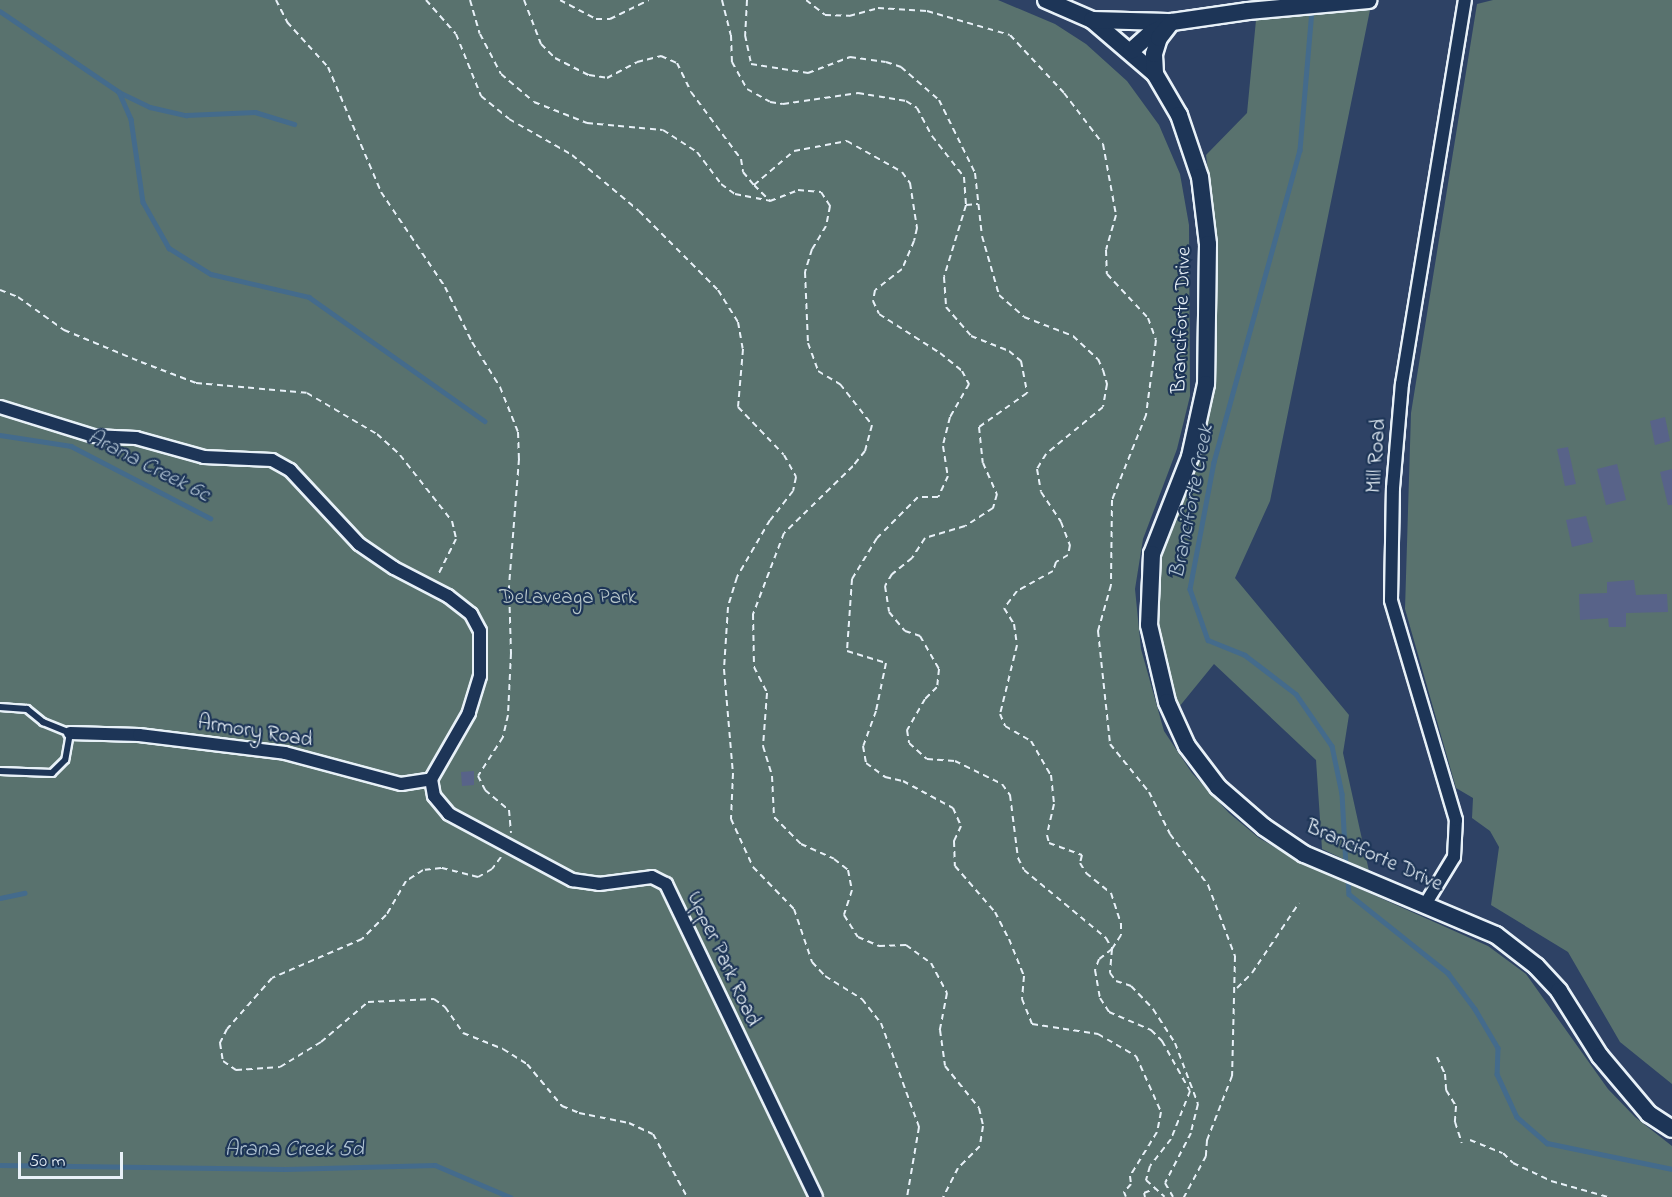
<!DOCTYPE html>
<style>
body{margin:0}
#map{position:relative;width:1672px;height:1197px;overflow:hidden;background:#2e4265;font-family:"Indie Flower",sans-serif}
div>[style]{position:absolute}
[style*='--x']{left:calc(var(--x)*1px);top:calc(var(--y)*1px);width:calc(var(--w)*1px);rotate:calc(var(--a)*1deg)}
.green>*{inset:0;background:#59726e}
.stream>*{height:4.5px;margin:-2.25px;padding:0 2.25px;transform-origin:2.25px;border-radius:2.25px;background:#446b8c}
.building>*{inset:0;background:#586389}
.path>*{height:2px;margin-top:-1px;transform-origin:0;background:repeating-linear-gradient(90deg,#e8f1f8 0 6px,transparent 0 10.5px)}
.roads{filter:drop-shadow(2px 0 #e8f1f8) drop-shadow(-2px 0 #e8f1f8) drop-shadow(0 2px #e8f1f8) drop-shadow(0 -2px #e8f1f8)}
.lane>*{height:6px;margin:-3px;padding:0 3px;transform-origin:3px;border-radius:3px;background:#1d3557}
.street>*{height:12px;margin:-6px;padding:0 6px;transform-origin:6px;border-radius:6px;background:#1d3557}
.secondary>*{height:16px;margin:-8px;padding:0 8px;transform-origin:8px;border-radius:8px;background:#1d3557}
span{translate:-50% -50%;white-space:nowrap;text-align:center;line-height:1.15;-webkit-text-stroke:4.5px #1d3557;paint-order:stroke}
.street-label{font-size:21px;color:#e8f1f8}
.park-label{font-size:21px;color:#b6c5c8}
.water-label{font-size:22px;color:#afc2d2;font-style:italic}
.scale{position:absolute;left:18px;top:1152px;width:105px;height:27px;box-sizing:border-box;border:3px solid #e8f1f8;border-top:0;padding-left:8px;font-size:18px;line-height:21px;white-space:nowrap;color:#e8f1f8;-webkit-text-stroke:4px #1d3557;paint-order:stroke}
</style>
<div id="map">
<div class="green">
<div style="clip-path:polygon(0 0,998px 0,1055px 24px,1086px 44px,1127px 81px,1159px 125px,1180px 174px,1189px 225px,1190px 396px,1177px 449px,1143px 539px,1135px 589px,1141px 649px,1164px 731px,1192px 773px,1229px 813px,1259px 838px,1302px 863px,1488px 946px,1526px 974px,1608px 1089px,1635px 1117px,1672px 1146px,1672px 1197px,0 1197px)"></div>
<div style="clip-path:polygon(1493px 0,1672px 0,1672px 1084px,1620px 1042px,1568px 952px,1491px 905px,1499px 847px,1490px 831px,1472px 818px,1473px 798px,1456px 788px,1405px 609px,1411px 413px,1477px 4px)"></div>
<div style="clip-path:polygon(1370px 10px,1270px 501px,1235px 578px,1349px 715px,1343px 753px,1369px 871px,1322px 849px,1316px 760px,1214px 664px,1179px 707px,1156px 622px,1161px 556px,1197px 467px,1213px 382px,1218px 249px,1206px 155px,1247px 113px,1256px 20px)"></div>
</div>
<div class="stream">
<div style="--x:1312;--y:10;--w:141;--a:94.9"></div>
<div style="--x:1300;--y:150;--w:324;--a:105.4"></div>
<div style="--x:1214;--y:462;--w:129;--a:100.7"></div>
<div style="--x:1190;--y:589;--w:54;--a:70.6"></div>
<div style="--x:1208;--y:640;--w:40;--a:22"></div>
<div style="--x:1245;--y:655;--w:64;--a:37.4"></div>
<div style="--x:1296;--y:694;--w:63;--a:55.3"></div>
<div style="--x:1332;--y:746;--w:49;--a:78.2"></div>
<div style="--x:1342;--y:794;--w:72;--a:86.8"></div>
<div style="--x:0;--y:11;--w:144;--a:34.2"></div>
<div style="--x:119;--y:92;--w:34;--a:26"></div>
<div style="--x:150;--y:107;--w:37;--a:13"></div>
<div style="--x:186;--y:115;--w:69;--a:-2.5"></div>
<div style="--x:255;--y:112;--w:41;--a:17.1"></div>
<div style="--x:119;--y:92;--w:30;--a:66"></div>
<div style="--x:131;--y:119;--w:84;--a:81.8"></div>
<div style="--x:143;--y:202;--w:53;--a:60.5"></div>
<div style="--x:169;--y:248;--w:49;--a:31.8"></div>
<div style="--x:211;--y:274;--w:101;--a:13.2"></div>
<div style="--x:309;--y:297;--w:215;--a:35.2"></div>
<div style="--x:0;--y:435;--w:72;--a:8.8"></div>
<div style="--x:71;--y:446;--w:157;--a:27.4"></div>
<div style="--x:1348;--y:877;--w:17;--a:87"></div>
<div style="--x:1349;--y:894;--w:127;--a:38.6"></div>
<div style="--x:1448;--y:973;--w:45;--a:53.1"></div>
<div style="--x:1475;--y:1009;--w:45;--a:59.5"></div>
<div style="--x:1498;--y:1048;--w:26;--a:92"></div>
<div style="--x:1497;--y:1074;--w:47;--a:65.1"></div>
<div style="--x:1517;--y:1117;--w:40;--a:41"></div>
<div style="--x:1547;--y:1143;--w:128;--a:11.7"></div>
<div style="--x:0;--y:898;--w:25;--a:-12"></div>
<div style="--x:0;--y:1165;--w:285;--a:0.8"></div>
<div style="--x:285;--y:1169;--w:150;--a:-1.5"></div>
<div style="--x:435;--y:1165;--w:82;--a:23.1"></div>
</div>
<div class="building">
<div style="clip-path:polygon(1665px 417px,1670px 441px,1655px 445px,1650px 421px)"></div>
<div style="clip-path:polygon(1568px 447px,1576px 484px,1565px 486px,1557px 449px)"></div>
<div style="clip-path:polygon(1617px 464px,1626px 500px,1606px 505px,1597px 469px)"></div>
<div style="clip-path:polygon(1672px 469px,1672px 505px,1668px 505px,1660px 472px)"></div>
<div style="clip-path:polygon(1586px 516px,1593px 542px,1572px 547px,1566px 520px)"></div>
<div style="clip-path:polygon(1634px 580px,1636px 595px,1667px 594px,1668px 612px,1626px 613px,1626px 627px,1609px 627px,1608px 618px,1580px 620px,1579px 594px,1607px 593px,1607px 582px)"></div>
<div style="clip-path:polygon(474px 771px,474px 785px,462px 786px,461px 772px)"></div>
</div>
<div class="path">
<div style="--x:276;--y:0;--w:25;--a:63"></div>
<div style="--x:287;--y:22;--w:61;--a:47.7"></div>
<div style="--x:328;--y:67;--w:136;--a:67"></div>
<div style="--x:381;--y:192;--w:115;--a:56"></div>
<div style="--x:445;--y:287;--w:61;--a:63.9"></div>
<div style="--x:472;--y:342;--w:53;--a:58.1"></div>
<div style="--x:500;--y:387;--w:48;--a:68.2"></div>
<div style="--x:518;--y:432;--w:27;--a:88"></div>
<div style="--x:519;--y:459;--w:127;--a:94.5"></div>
<div style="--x:509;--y:586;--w:67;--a:88.3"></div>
<div style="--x:511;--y:653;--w:62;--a:92.8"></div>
<div style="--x:508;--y:715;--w:23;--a:103"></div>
<div style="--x:503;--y:737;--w:46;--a:122.7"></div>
<div style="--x:478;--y:776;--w:16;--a:63"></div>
<div style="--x:485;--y:790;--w:31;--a:40"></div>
<div style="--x:509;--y:810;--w:23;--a:85"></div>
<div style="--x:426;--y:0;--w:45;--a:48.6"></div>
<div style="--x:456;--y:34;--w:67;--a:68"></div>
<div style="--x:481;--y:96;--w:36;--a:39"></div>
<div style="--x:509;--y:119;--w:73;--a:29.7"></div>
<div style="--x:572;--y:155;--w:87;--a:39.9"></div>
<div style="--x:639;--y:211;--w:112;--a:45"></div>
<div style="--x:718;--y:290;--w:38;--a:58"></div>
<div style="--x:738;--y:322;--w:27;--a:80"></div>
<div style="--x:743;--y:349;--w:58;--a:94.9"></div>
<div style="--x:738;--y:407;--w:66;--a:46.2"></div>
<div style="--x:784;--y:455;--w:25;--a:61"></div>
<div style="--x:796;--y:477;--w:14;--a:102"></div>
<div style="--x:793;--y:491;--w:37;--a:128"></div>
<div style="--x:770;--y:520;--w:66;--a:120.1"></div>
<div style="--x:737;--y:577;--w:31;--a:107"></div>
<div style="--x:728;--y:607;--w:62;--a:93.7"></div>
<div style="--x:724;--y:669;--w:104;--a:85.1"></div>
<div style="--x:733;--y:773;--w:46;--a:92.5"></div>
<div style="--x:731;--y:819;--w:53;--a:65.4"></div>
<div style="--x:753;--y:867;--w:59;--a:45.7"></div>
<div style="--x:794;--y:909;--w:56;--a:71.2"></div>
<div style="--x:812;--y:962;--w:19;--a:47"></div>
<div style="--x:825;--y:976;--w:44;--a:31.9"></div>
<div style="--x:862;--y:999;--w:31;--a:52"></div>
<div style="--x:881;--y:1023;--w:111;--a:69.9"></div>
<div style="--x:919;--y:1127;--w:71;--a:99.7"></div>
<div style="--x:470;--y:0;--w:35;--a:74"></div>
<div style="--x:480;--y:34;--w:45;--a:62.3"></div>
<div style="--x:501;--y:74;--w:43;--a:40.3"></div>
<div style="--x:534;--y:102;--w:57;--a:21.6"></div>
<div style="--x:587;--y:123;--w:76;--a:5.3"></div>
<div style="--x:663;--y:130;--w:40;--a:32.9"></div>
<div style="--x:697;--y:152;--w:40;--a:53"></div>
<div style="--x:721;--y:184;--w:17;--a:36"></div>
<div style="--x:735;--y:194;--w:36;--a:11"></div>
<div style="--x:770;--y:201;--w:30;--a:-21"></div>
<div style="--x:798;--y:190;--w:23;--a:5"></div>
<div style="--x:821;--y:192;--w:17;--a:57"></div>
<div style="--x:830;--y:206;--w:20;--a:101"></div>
<div style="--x:826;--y:226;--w:27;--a:121"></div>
<div style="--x:812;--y:249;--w:24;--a:107"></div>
<div style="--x:805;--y:272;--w:71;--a:87.6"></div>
<div style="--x:808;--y:343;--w:30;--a:70"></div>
<div style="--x:818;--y:371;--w:26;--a:31"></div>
<div style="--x:840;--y:384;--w:52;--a:52"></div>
<div style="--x:872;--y:425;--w:27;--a:105"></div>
<div style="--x:865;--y:451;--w:19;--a:129"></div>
<div style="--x:853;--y:466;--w:96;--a:135.8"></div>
<div style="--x:784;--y:533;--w:87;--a:110.9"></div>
<div style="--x:753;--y:614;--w:53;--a:88.9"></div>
<div style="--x:754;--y:667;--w:29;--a:63"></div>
<div style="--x:767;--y:693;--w:53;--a:94.3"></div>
<div style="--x:763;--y:746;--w:31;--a:73"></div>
<div style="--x:772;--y:776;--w:41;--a:87.2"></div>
<div style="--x:774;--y:817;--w:38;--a:45"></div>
<div style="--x:801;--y:844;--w:36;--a:24"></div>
<div style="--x:834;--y:859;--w:18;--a:38"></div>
<div style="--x:848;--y:870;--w:20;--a:79"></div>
<div style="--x:852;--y:890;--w:26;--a:108"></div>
<div style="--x:844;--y:915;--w:26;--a:58"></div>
<div style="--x:858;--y:937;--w:23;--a:23"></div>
<div style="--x:879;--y:946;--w:27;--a:-2"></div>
<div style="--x:906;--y:945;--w:31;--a:36"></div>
<div style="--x:931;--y:963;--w:34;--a:62"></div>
<div style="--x:947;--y:993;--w:38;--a:101"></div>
<div style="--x:940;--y:1030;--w:36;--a:82"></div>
<div style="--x:945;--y:1066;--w:54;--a:51"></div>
<div style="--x:979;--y:1108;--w:18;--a:77"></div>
<div style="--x:983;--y:1126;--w:20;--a:99"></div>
<div style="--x:980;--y:1146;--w:31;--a:135"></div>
<div style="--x:958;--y:1168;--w:33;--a:117"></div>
<div style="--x:524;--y:0;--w:47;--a:68.9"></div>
<div style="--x:541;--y:44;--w:20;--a:45"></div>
<div style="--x:555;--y:58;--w:38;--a:27"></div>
<div style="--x:589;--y:75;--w:18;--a:9"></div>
<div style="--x:607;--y:78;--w:34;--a:-28"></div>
<div style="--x:637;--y:62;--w:25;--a:-14"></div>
<div style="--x:661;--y:56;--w:17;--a:24"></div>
<div style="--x:677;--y:63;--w:32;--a:64"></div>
<div style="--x:691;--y:92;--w:84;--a:53.3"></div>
<div style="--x:741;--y:159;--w:13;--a:81"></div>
<div style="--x:743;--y:172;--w:17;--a:50"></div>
<div style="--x:754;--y:185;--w:52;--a:-40.4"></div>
<div style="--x:794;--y:151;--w:54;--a:-10.7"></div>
<div style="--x:847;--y:141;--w:63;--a:29.4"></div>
<div style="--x:902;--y:172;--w:14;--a:54"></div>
<div style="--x:910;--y:183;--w:46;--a:81.2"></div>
<div style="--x:917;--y:228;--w:13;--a:103"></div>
<div style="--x:914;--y:241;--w:30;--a:113"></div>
<div style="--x:902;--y:269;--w:34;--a:142"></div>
<div style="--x:875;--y:290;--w:11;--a:100"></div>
<div style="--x:873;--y:301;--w:14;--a:65"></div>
<div style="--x:879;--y:314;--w:72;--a:32.6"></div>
<div style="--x:940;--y:353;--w:28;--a:39"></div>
<div style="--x:962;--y:371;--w:15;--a:62"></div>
<div style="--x:969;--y:384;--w:38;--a:120"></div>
<div style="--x:950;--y:417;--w:30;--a:104"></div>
<div style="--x:943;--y:446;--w:30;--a:81"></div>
<div style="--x:948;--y:476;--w:23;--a:115"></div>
<div style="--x:938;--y:497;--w:20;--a:180"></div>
<div style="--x:918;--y:497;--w:58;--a:135"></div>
<div style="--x:877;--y:538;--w:48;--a:121.4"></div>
<div style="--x:852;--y:579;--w:72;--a:94"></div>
<div style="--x:847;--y:651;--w:41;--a:17.1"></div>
<div style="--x:886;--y:663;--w:49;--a:101.8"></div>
<div style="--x:876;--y:711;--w:37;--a:110"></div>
<div style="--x:863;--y:746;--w:17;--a:80"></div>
<div style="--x:866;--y:763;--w:24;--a:36"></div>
<div style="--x:885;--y:777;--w:18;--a:13"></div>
<div style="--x:903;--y:781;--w:57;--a:28.4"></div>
<div style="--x:953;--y:808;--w:20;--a:66"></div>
<div style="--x:961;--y:826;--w:17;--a:115"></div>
<div style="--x:954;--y:841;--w:25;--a:88"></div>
<div style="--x:955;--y:866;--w:61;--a:49"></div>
<div style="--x:995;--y:912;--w:30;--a:63"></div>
<div style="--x:1009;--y:939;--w:40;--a:68"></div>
<div style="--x:1024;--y:976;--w:23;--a:95"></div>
<div style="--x:1022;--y:999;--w:27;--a:68"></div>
<div style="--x:1032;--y:1024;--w:67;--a:8.6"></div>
<div style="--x:1098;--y:1034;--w:44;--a:30.1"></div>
<div style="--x:1136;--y:1056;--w:61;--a:65.9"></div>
<div style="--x:1161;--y:1112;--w:20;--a:101"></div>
<div style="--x:1157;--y:1132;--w:52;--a:121.5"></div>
<div style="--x:1130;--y:1176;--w:8;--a:83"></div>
<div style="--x:1131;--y:1184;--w:11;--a:131"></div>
<div style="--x:1124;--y:1192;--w:5;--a:68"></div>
<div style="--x:560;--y:0;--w:41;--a:27.8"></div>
<div style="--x:596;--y:19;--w:14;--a:0"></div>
<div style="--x:610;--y:19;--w:43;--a:-26"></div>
<div style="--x:722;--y:0;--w:36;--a:76"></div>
<div style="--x:731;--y:35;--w:27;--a:88"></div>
<div style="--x:732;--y:62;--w:31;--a:61"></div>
<div style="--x:747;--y:89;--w:26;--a:29"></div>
<div style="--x:770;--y:102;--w:13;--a:9"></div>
<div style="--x:783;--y:104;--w:76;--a:-8.3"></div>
<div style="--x:858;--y:93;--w:49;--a:9.5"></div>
<div style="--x:906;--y:101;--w:13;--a:32"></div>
<div style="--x:917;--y:108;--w:32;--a:62"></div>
<div style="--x:932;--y:136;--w:52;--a:52"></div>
<div style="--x:964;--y:177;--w:28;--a:86"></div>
<div style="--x:966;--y:205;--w:75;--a:107"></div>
<div style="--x:944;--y:277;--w:30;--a:86"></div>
<div style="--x:946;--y:307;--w:38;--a:49"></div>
<div style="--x:971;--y:336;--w:41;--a:21.5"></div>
<div style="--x:1009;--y:351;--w:16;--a:40"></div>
<div style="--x:1021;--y:361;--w:33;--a:79"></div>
<div style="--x:1027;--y:393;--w:59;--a:144.7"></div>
<div style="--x:979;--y:427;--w:36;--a:84"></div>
<div style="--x:983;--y:463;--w:34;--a:66"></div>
<div style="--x:997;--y:494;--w:15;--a:106"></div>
<div style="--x:993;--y:508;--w:33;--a:147"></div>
<div style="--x:965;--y:526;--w:42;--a:163.3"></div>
<div style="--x:925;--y:538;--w:24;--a:123"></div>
<div style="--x:912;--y:558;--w:26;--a:141"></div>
<div style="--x:892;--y:574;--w:14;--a:120"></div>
<div style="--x:885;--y:586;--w:26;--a:81"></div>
<div style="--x:889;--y:612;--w:25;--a:50"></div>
<div style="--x:905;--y:631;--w:16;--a:18"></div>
<div style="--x:920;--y:636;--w:38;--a:60"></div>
<div style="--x:939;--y:669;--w:18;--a:96"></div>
<div style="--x:937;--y:687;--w:17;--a:135"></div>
<div style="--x:925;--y:699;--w:36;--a:120"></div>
<div style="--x:907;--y:730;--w:13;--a:81"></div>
<div style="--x:909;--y:743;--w:24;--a:42"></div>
<div style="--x:927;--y:759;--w:28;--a:4"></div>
<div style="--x:955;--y:761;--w:52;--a:26.1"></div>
<div style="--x:1002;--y:784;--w:14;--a:54"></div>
<div style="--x:1010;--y:795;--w:64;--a:82.8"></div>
<div style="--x:1018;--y:858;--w:13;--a:63"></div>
<div style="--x:1024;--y:870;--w:107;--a:39.7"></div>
<div style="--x:1106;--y:938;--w:13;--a:61"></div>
<div style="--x:1112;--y:949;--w:16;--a:142"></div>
<div style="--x:1099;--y:959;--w:12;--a:110"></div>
<div style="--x:1095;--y:970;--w:28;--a:80"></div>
<div style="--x:1100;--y:998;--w:17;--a:57"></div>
<div style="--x:1109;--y:1012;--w:46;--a:23.2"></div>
<div style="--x:1151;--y:1030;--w:16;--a:45"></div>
<div style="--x:1162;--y:1041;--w:57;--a:60.8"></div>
<div style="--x:1190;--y:1091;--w:52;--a:111.6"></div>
<div style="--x:1171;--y:1139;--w:34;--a:128"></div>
<div style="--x:1150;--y:1166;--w:15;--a:106"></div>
<div style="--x:1146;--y:1180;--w:25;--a:42"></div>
<div style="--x:747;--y:0;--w:35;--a:93"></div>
<div style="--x:745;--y:35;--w:30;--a:78"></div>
<div style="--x:751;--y:64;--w:58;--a:9"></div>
<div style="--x:808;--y:73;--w:45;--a:-20.9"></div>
<div style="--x:850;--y:57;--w:36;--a:8"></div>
<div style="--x:886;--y:62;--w:16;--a:18"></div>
<div style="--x:901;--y:67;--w:50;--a:41"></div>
<div style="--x:939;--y:100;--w:81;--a:63.7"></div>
<div style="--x:975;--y:173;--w:63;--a:83.7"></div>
<div style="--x:982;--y:236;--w:61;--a:73.9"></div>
<div style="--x:999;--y:295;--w:33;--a:41"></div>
<div style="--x:1024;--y:317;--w:53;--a:21.2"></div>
<div style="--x:1073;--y:336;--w:34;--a:43"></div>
<div style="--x:1098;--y:359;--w:12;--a:66"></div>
<div style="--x:1103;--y:370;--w:15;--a:74"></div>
<div style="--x:1107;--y:384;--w:23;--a:100"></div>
<div style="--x:1103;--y:407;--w:74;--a:140.5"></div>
<div style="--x:1046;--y:454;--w:17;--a:121"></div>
<div style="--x:1037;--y:469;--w:23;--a:80"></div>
<div style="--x:1041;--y:492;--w:36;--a:56"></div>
<div style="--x:1061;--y:522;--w:25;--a:69"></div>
<div style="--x:1070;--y:545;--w:10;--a:101"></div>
<div style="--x:1068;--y:555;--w:14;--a:150"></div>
<div style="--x:1056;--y:562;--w:9;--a:108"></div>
<div style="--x:1053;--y:571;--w:41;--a:150.9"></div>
<div style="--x:1017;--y:591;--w:21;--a:127"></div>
<div style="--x:1004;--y:608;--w:19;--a:58"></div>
<div style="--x:1014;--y:624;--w:21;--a:82"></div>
<div style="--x:1017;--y:645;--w:71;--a:103.8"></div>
<div style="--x:1000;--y:714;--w:13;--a:67"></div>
<div style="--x:1005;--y:726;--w:30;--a:30"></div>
<div style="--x:1031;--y:741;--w:39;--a:60"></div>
<div style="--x:1051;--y:775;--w:29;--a:84"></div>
<div style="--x:1054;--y:804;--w:32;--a:103"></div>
<div style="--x:1047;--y:835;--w:8;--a:76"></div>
<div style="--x:1049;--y:843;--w:35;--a:20"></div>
<div style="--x:1082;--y:855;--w:8;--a:104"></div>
<div style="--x:1080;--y:863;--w:12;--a:59"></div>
<div style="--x:1086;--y:873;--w:32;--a:39"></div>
<div style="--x:1111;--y:893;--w:32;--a:72"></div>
<div style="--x:1121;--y:923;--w:12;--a:90"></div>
<div style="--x:1121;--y:935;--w:17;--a:123"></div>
<div style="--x:1112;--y:949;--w:24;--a:95"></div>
<div style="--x:1110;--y:973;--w:10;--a:53"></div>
<div style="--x:1116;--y:981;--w:16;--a:18"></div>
<div style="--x:1131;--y:986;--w:32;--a:46"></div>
<div style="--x:1153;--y:1009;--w:40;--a:57.1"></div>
<div style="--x:1175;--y:1043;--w:65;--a:69.3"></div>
<div style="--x:1198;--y:1104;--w:30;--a:104"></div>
<div style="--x:1191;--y:1133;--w:56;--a:117.5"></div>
<div style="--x:1165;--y:1183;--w:16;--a:60"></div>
<div style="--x:806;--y:0;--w:24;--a:38"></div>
<div style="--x:825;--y:15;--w:24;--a:2"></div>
<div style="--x:849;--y:16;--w:30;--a:-15"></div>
<div style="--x:878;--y:8;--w:49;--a:3.5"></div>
<div style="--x:927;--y:11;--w:86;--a:16.1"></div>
<div style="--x:1010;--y:35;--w:79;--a:47"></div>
<div style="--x:1064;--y:93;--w:64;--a:52.6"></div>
<div style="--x:1103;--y:144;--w:72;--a:79.6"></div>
<div style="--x:1116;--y:215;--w:36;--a:106"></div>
<div style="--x:1106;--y:250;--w:24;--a:88"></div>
<div style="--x:1107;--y:274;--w:60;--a:47"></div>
<div style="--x:1148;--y:318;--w:23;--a:70"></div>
<div style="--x:1156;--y:340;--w:76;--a:97.6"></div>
<div style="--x:1146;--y:415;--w:92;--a:111.8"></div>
<div style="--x:1112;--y:500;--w:85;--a:90.7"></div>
<div style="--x:1111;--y:585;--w:48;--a:105.8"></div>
<div style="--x:1098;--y:631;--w:114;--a:83.9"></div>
<div style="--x:1110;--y:744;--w:62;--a:50.9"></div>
<div style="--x:1149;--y:792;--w:47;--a:63.4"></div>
<div style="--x:1170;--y:834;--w:64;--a:53.3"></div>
<div style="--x:1208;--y:885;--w:76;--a:69.2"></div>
<div style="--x:1235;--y:956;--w:120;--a:91.4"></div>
<div style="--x:1232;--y:1076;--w:69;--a:111.3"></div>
<div style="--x:1207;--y:1140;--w:16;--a:94"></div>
<div style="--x:1206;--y:1156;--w:47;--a:118.2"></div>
<div style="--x:754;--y:185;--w:23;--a:45"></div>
<div style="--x:966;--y:205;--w:12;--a:-5"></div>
<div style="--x:0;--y:290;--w:19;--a:21"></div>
<div style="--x:18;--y:297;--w:57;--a:35.7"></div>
<div style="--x:64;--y:330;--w:83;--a:22.6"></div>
<div style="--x:141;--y:362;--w:59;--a:20.9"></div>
<div style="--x:196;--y:383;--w:111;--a:5.1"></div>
<div style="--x:307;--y:393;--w:81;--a:30.4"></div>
<div style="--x:377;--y:434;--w:31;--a:42"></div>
<div style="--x:400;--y:455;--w:84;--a:51.8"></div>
<div style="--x:452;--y:521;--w:18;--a:77"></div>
<div style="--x:456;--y:539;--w:40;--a:116.6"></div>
<div style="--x:501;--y:857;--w:15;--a:127"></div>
<div style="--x:492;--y:869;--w:16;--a:150"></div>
<div style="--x:478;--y:877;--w:38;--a:-166"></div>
<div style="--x:441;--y:868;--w:18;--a:174"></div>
<div style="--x:423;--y:870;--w:20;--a:147"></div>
<div style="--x:406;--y:881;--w:39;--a:120"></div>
<div style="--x:386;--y:915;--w:34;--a:135"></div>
<div style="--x:362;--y:939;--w:98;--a:156.6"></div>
<div style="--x:272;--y:978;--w:68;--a:131.4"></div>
<div style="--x:227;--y:1029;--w:16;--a:117"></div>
<div style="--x:220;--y:1043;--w:18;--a:81"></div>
<div style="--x:223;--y:1061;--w:16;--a:35"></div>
<div style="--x:236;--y:1070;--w:44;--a:-3.9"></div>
<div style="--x:280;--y:1067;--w:48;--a:-31.4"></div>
<div style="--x:321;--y:1042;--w:62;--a:-40.4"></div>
<div style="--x:368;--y:1002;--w:66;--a:-2.6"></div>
<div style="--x:434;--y:999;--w:14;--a:36"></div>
<div style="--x:445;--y:1007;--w:32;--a:55"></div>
<div style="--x:463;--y:1033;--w:43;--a:21.8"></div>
<div style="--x:503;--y:1049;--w:28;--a:32"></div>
<div style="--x:527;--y:1064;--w:55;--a:50.2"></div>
<div style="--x:562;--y:1106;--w:18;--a:22"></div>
<div style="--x:579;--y:1113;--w:51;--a:11.3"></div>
<div style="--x:629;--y:1123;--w:26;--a:25"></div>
<div style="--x:653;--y:1134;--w:72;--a:61.6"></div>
<div style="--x:1237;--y:988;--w:21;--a:-45"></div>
<div style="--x:1252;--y:973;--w:84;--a:-56.1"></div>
<div style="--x:1437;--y:1057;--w:19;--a:65"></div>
<div style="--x:1445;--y:1074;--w:16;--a:86"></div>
<div style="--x:1446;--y:1090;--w:19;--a:58"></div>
<div style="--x:1456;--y:1106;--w:16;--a:94"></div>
<div style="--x:1455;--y:1122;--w:22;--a:72"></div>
<div style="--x:1470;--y:1140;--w:35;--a:22"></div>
<div style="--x:1503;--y:1153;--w:14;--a:45"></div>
<div style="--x:1513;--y:1163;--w:42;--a:25.3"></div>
<div style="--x:1551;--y:1181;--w:59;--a:15.7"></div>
<div style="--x:1145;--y:1197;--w:4;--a:-104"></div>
<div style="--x:1144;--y:1193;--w:11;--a:-22"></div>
</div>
<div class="roads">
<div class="lane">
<div style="--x:0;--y:707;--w:27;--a:4"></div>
<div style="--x:27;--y:709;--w:21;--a:39"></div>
<div style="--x:43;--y:722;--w:29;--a:22"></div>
<div style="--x:70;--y:733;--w:27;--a:100"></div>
<div style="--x:65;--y:760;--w:18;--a:135"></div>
<div style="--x:52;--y:773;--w:52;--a:-177.8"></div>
</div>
<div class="street">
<div style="--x:0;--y:407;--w:97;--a:17.3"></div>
<div style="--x:93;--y:436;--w:43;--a:2.7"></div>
<div style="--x:136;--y:438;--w:71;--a:15.6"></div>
<div style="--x:204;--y:457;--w:68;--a:2.5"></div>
<div style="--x:272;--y:460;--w:21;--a:29"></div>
<div style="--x:290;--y:470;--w:101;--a:47"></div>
<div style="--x:359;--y:544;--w:42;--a:34.4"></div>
<div style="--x:394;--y:568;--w:61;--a:27.4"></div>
<div style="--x:448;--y:596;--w:29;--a:38"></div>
<div style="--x:471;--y:614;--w:19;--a:62"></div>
<div style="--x:480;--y:631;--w:45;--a:90"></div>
<div style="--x:480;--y:676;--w:39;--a:107"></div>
<div style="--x:469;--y:713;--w:76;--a:119.9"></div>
<div style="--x:431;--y:779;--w:17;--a:80"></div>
<div style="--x:434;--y:796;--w:23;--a:50"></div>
<div style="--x:449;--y:814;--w:140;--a:28.2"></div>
<div style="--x:572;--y:880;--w:27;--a:8"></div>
<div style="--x:599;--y:884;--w:53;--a:-7.5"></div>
<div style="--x:652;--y:877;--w:16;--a:27"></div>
<div style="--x:666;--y:884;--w:347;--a:64.4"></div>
<div style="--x:70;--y:733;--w:69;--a:1.7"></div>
<div style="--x:139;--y:735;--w:147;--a:7"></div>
<div style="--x:285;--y:753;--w:120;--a:15"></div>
<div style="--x:401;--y:784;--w:30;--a:-9"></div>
<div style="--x:1426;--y:903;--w:54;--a:-58.7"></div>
<div style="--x:1454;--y:857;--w:37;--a:-87"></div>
<div style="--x:1456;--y:820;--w:229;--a:-106.5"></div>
<div style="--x:1391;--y:600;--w:112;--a:-89"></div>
<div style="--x:1393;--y:488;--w:104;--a:-85.1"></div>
<div style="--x:1402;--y:384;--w:389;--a:-80.7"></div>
</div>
<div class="secondary">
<div style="--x:1046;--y:0;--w:50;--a:23.5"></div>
<div style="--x:1092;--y:20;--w:83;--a:40.6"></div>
<div style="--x:1155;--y:74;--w:48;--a:59.7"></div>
<div style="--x:1179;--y:115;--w:65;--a:71.3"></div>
<div style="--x:1200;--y:177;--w:67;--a:83.2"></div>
<div style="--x:1208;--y:244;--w:140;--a:90.8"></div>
<div style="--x:1206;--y:384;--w:75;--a:102.4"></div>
<div style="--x:1190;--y:457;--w:104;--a:111.4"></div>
<div style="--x:1152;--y:554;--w:71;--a:92.4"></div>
<div style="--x:1149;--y:625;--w:79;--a:76.8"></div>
<div style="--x:1167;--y:702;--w:48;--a:65.6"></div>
<div style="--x:1187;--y:746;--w:51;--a:52.9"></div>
<div style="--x:1218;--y:787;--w:61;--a:41"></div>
<div style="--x:1264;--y:827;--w:48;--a:34"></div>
<div style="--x:1304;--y:854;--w:208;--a:22.9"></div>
<div style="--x:1496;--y:935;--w:51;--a:37.8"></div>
<div style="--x:1536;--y:966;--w:34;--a:47"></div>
<div style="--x:1559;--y:991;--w:77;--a:57.8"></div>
<div style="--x:1600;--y:1056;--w:76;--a:49.8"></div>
<div style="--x:1649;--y:1114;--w:27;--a:33"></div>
<div style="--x:1092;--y:20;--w:76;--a:1.5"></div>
<div style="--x:1131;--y:51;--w:25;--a:-42"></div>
<div style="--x:1150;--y:34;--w:25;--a:-29"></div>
<div style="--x:1172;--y:22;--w:77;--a:-8.2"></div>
<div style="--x:1248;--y:11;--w:121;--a:-5.2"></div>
<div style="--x:1155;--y:74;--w:20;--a:-93"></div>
<div style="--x:1154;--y:54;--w:17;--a:-73"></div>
<div style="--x:1159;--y:38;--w:16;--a:-52"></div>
</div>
</div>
<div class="street-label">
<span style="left:1182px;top:320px;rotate:-88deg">Branciforte Drive</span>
<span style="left:1377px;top:456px;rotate:-86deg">Mill Road</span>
<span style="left:255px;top:732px;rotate:9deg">Armory Road</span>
<span style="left:1374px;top:856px;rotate:24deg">Branciforte Drive</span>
<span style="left:723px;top:959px;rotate:65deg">Upper Park Road</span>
</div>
<div class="park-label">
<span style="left:568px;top:598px">DeLaveaga Park</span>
</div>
<div class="water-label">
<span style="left:148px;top:467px;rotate:27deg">Arana Creek 6c</span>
<span style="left:1193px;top:502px;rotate:-79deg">Branciforte Creek</span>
<span style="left:294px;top:1151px">Arana Creek 5d</span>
</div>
<div class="scale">50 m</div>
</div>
